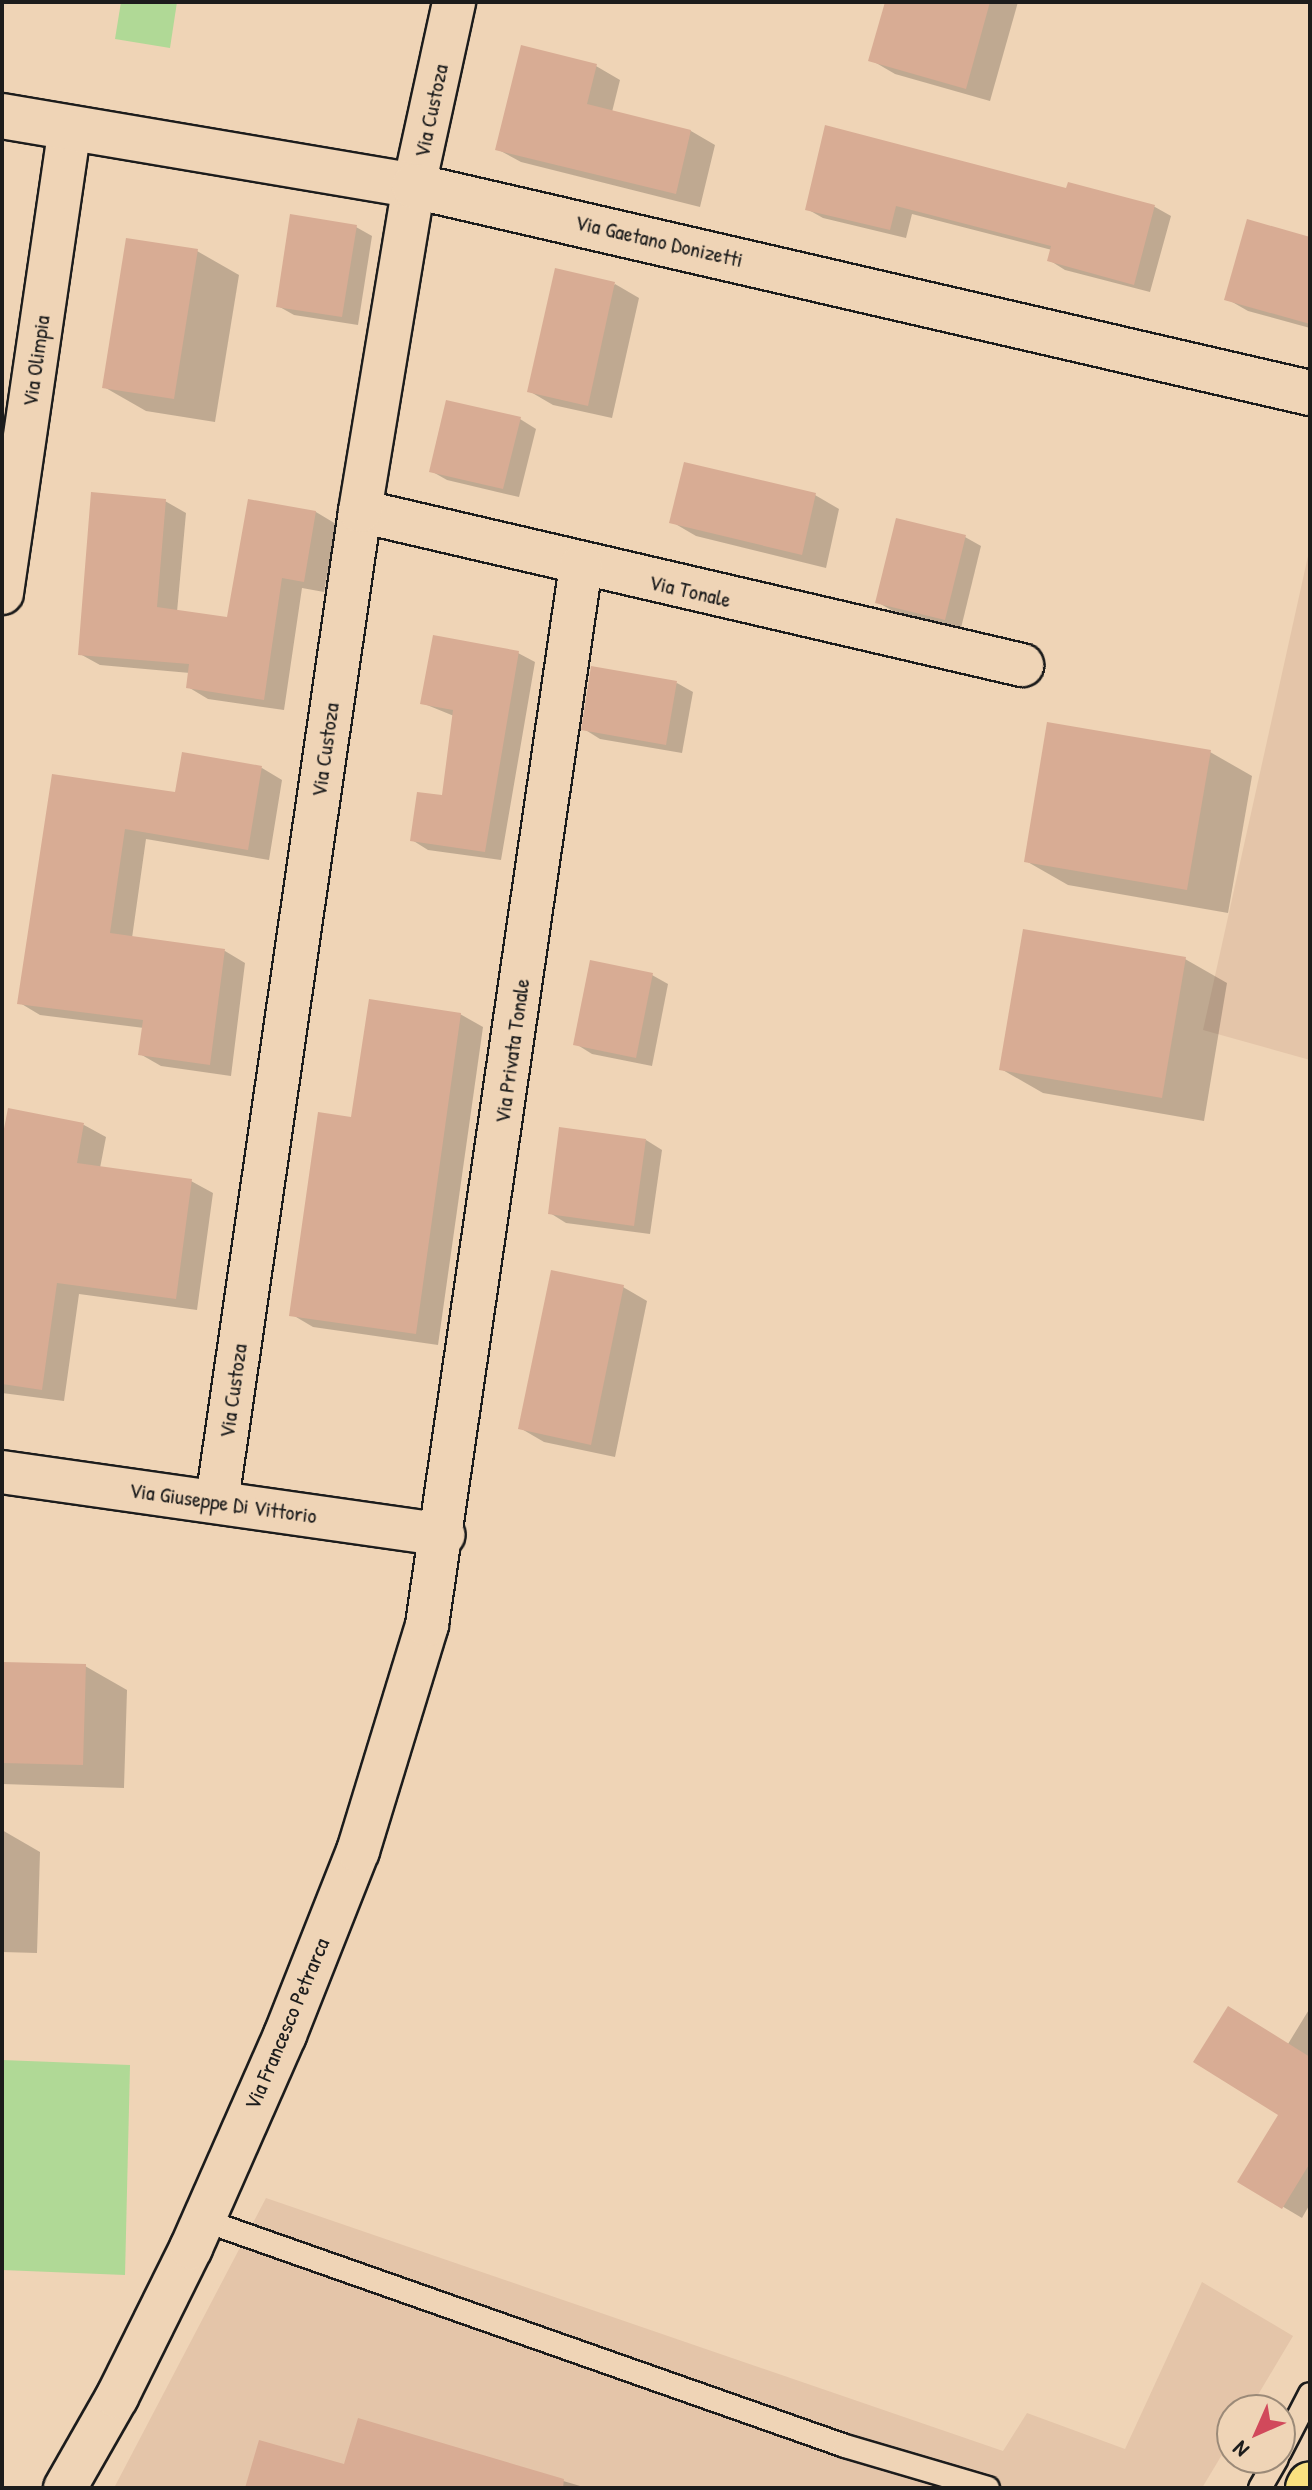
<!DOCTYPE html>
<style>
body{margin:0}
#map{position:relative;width:1312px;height:2490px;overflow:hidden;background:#efd4b6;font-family:"Patrick Hand",sans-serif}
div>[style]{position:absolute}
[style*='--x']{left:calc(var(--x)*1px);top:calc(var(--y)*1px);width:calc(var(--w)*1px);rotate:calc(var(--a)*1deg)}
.built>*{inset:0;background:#e4c5a9}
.green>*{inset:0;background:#b0d996}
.shadow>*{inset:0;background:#0003}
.building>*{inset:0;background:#d8ac94}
.roads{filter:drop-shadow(2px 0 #1c1c1c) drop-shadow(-2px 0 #1c1c1c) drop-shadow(0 2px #1c1c1c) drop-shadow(0 -2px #1c1c1c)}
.lane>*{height:22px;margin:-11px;padding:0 11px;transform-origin:11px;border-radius:11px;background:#efd4b6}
.street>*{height:42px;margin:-21px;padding:0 21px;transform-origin:21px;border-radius:21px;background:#efd4b6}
.secondary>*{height:44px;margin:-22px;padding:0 22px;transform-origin:22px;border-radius:22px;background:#efd4b6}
.highway>*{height:44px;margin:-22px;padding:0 22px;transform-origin:22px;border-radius:22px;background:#fae180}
span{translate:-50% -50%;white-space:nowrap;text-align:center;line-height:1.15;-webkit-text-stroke:6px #efd4b6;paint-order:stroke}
.street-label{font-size:22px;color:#1c1c1c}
.frame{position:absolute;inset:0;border:4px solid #1c1c1c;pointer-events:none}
.north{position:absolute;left:1216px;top:2394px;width:80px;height:80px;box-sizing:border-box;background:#efd4b6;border:2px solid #9b8a78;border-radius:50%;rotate:225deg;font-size:22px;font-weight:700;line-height:32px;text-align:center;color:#1c1c1c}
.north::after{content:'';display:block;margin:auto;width:28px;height:36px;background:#d1495b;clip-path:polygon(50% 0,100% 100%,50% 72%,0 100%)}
</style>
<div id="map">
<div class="built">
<div style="clip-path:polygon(1310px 547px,1310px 1060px,1203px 1030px)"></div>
<div style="clip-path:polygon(266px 2198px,1003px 2451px,1027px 2413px,1125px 2449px,1202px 2282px,1293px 2336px,1249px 2410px,1232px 2410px,1232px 2438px,1202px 2488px,114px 2488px)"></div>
</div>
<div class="green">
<div style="clip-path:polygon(121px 2px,177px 2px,170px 48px,115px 39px)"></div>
<div style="clip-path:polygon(2px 2060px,130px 2065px,125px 2275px,2px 2270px)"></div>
</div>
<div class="shadow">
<div style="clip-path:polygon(887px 2px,1018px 2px,990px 101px,895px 74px,871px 60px)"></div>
<div style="clip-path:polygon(596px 66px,620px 80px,612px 112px,691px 131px,715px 145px,700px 207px,521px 162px,497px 149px)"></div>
<div style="clip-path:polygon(1070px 184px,1155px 207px,1171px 216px,1150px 292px,1065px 270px,1049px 260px,1052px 250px,912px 214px,906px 238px,823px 218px,807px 209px,1068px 191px)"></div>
<div style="clip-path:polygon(356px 227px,372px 236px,358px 325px,294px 315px,278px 306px)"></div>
<div style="clip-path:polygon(1310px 239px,1310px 328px,1248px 311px,1227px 299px)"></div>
<div style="clip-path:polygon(197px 251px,239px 275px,215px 422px,146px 411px,104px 387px)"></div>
<div style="clip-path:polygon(615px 284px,639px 298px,612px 418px,553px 405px,529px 391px)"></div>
<div style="clip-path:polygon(520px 419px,536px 429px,519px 497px,447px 480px,431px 471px)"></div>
<div style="clip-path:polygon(815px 495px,839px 509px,826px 568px,696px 536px,672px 522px)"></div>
<div style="clip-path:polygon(165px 501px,186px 513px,177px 612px,228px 620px,249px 501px,316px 512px,336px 524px,324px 592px,302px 588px,284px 710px,208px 699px,188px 687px,190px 673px,100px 665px,80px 654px)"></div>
<div style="clip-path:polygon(965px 537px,981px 546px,961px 628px,893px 611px,877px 602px)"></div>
<div style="clip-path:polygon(518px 653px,535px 662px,501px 860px,428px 850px,412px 840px,444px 798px,454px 716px,422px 703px)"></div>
<div style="clip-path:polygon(677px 683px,693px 692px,682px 753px,600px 739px,584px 729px)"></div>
<div style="clip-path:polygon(1210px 752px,1252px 776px,1228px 913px,1068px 885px,1026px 861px)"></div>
<div style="clip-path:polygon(262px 768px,282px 780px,269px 860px,146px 839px,132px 938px,225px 951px,245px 963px,231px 1076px,161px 1066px,140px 1054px,144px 1028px,40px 1015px,20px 1003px,54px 776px,177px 794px)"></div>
<div style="clip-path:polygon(1185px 959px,1227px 983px,1204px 1121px,1043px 1093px,1001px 1069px)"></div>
<div style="clip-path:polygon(652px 975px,668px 984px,652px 1066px,592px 1054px,576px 1044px)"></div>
<div style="clip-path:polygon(460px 1014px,483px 1027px,438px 1345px,313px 1327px,291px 1314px,353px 1119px)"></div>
<div style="clip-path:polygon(84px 1125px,106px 1137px,100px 1168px,191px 1181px,213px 1193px,197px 1310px,79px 1294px,64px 1401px,2px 1393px,2px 1151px)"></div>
<div style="clip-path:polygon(646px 1140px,662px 1150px,650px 1234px,566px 1223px,550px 1213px)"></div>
<div style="clip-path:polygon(623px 1287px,647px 1301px,615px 1457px,544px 1442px,520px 1428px)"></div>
<div style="clip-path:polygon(2px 1664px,85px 1666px,127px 1690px,124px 1788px,2px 1784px)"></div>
<div style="clip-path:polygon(2px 1830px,40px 1852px,37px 1953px,2px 1952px)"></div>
<div style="clip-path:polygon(1310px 2008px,1310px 2204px,1302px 2218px,1240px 2181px,1281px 2115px,1288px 2044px)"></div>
<div style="clip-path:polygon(2px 2077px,4px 2079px,2px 2231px)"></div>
<div style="clip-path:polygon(359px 2421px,587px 2488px,247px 2488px,346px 2467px)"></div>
</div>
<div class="building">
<div style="clip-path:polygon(885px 2px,990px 2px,966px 89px,868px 61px)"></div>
<div style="clip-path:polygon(521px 45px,597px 64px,587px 104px,691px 130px,676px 194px,495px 150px)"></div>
<div style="clip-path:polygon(825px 125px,1066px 188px,1068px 182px,1155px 205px,1134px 285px,1047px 261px,1051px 246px,896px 206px,890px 230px,805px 210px)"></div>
<div style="clip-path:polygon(290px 214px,357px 225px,342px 317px,276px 307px)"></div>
<div style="clip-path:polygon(1247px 219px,1310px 237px,1310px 324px,1224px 300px)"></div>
<div style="clip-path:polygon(126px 238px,198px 249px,174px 399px,102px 388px)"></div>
<div style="clip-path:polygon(555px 268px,615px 282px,588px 406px,527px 392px)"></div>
<div style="clip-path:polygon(446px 400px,521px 417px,503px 489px,429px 472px)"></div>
<div style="clip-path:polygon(684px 462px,816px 493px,802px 555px,669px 523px)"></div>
<div style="clip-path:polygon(91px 492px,166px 499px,157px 607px,227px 617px,248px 499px,316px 511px,304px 582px,282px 578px,264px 700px,186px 688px,189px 664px,78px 655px)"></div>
<div style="clip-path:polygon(896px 518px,966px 535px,945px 620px,875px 603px)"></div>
<div style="clip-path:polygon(433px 635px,519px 651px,485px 852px,410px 841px,417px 792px,442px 795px,453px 710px,420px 704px)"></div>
<div style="clip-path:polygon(591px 666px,677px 681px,666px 745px,581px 730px)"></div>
<div style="clip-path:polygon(1047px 722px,1211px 750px,1187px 890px,1024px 862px)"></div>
<div style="clip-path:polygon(182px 752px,262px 766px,248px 850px,125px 829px,110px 933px,225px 949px,210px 1065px,138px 1055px,143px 1020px,17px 1004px,52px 774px,175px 792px)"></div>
<div style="clip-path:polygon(1023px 929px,1186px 957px,1162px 1098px,999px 1070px)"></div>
<div style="clip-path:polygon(590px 960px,653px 973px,636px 1058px,573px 1045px)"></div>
<div style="clip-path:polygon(369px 999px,461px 1013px,416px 1334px,289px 1316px,318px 1112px,351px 1117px)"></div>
<div style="clip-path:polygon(8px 1108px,84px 1123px,77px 1163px,192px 1179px,176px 1299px,57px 1283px,42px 1390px,2px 1384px,2px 1139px)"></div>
<div style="clip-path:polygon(559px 1127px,646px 1139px,634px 1226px,548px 1214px)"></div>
<div style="clip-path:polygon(551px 1270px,624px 1285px,591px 1445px,518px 1429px)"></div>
<div style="clip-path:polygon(2px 1662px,86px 1664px,83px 1765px,2px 1763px)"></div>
<div style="clip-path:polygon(1228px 2006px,1310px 2057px,1310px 2163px,1282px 2209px,1237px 2182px,1278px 2115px,1193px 2062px)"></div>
<div style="clip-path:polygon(358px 2418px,564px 2479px,563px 2488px,245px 2488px,259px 2440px,344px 2464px)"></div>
</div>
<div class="roads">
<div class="lane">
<div style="--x:203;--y:2220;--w:681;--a:19.39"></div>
<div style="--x:845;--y:2446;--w:149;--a:16.4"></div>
<div style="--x:1280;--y:2452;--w:65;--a:-62.7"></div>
<div style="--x:1260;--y:2488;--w:34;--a:-60"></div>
</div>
<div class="street">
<div style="--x:360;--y:511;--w:680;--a:13.1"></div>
<div style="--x:2;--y:593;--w:469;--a:-81.7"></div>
<div style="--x:2;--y:1472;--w:446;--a:8.1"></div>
<div style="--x:217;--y:1501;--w:1000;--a:-81.78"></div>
<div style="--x:360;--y:511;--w:329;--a:-80.6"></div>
<div style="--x:414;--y:186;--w:188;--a:-77.7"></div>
<div style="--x:65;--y:2488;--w:105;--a:-60.3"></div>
<div style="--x:117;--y:2397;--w:166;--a:-63.6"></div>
<div style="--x:191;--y:2248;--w:233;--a:-66.2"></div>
<div style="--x:285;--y:2035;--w:198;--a:-68.4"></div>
<div style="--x:358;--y:1851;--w:236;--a:-73"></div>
<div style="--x:427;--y:1625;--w:1070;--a:-81.73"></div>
</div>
<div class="secondary">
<div style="--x:2;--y:116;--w:418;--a:9.6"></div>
<div style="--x:414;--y:186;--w:920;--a:13.01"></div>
</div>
<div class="highway">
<div style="--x:1308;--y:2488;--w:4;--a:-63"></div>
</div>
</div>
<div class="street-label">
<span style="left:431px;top:111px;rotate:-78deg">Via Custoza</span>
<span style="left:659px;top:241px;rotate:13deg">Via Gaetano Donizetti</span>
<span style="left:36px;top:361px;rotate:-82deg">Via Olimpia</span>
<span style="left:690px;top:591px;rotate:13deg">Via Tonale</span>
<span style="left:325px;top:750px;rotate:-82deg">Via Custoza</span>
<span style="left:512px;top:1051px;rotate:-82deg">Via Privata Tonale</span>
<span style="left:233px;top:1391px;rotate:-82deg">Via Custoza</span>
<span style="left:223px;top:1503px;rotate:8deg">Via Giuseppe Di Vittorio</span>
<span style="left:287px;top:2024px;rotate:-67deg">Via Francesco Petrarca</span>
</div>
<div class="frame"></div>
<div class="north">N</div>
</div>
